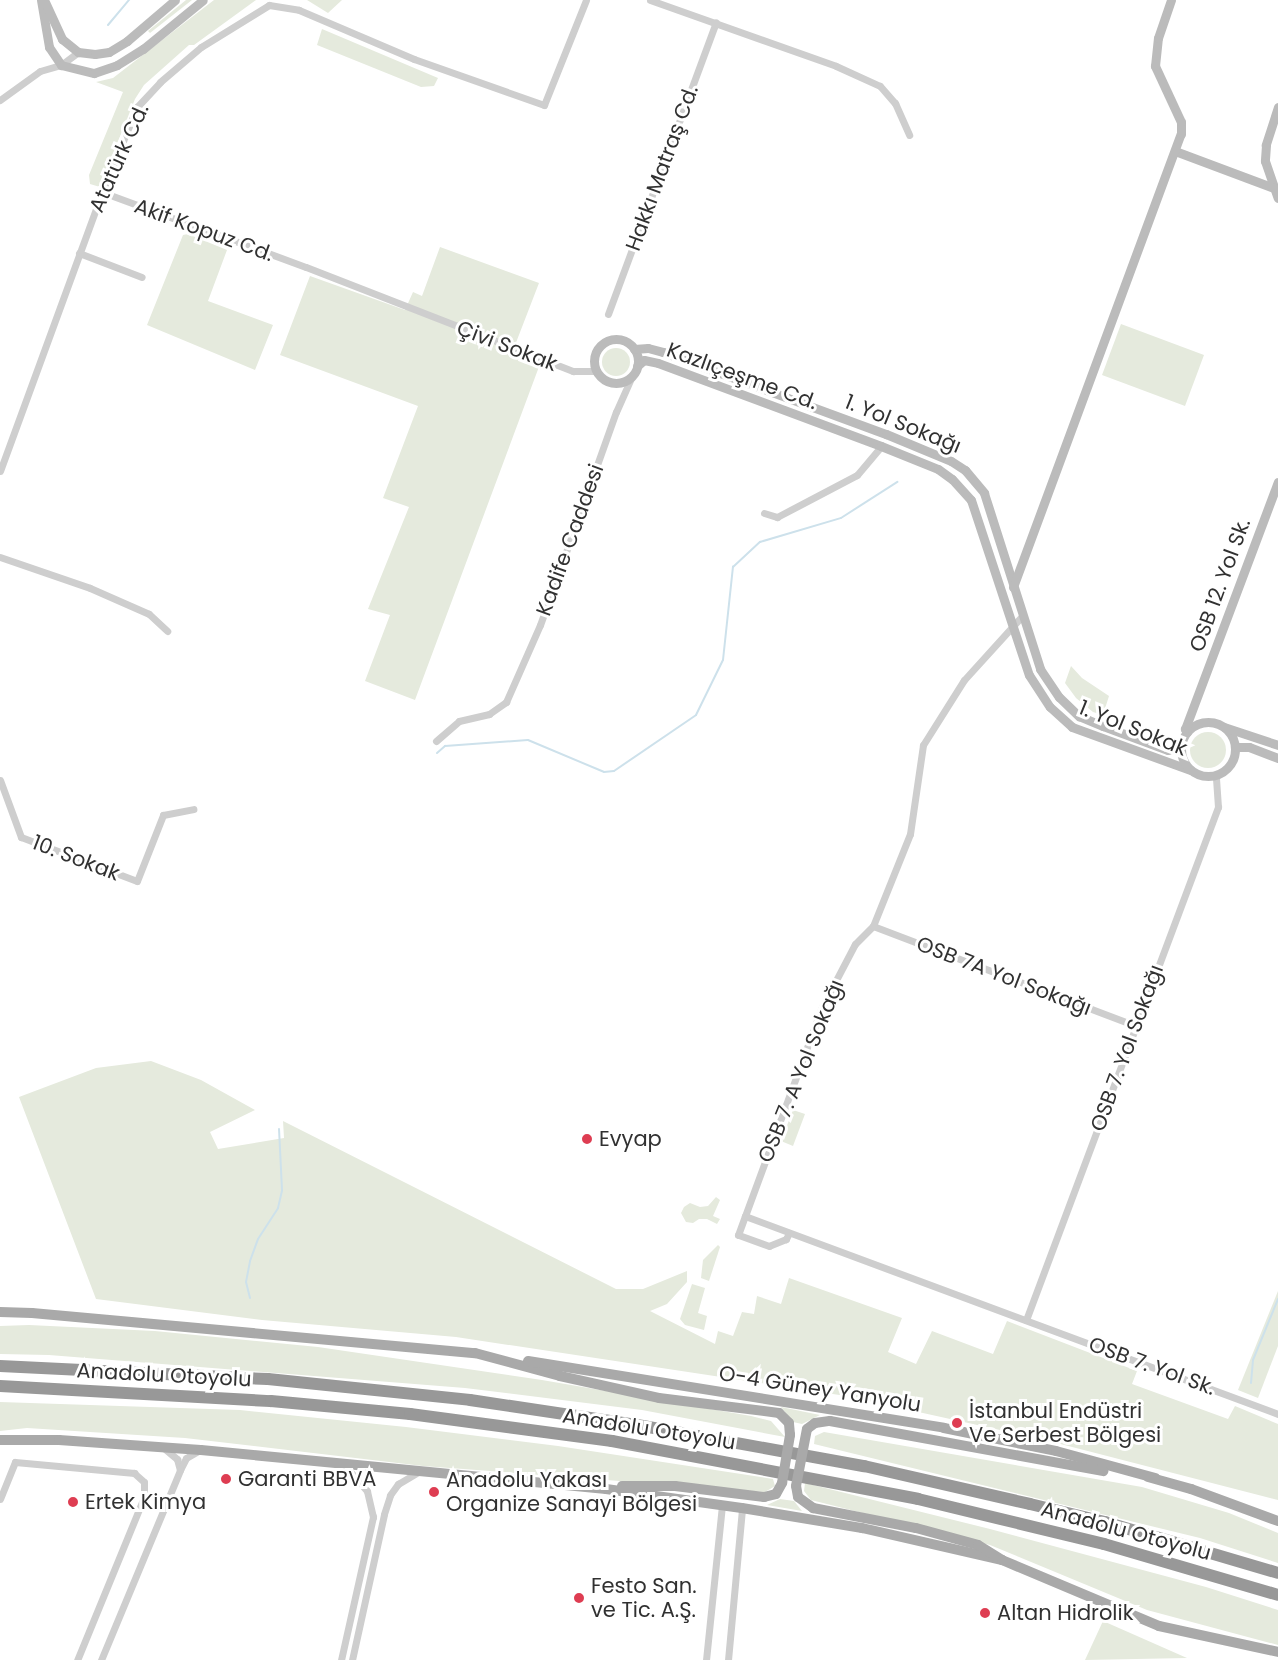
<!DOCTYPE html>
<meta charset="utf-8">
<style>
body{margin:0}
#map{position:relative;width:1278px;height:1660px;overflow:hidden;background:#fff;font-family:Poppins,sans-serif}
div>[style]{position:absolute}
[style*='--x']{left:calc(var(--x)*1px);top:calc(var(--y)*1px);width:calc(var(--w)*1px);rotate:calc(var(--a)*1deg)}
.green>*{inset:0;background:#e5eadd}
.round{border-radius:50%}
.stream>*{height:2px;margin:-1px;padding:0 1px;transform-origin:1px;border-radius:1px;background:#cde1eb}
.street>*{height:7px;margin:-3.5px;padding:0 3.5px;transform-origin:3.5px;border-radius:3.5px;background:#cecece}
.secondary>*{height:9px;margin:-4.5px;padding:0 4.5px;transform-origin:4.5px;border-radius:4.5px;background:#bbb}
.secondary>.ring{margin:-4.5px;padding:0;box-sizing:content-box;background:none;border:9px solid #bbb;border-radius:50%}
.primary>*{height:10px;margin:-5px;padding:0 5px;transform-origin:5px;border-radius:5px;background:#a9a9a9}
.highway>*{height:12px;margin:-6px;padding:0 6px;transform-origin:6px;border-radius:6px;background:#989898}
.primary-bridge>*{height:10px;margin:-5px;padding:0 5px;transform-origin:5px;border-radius:5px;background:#a9a9a9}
.dots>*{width:16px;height:16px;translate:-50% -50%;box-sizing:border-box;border:3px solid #fff;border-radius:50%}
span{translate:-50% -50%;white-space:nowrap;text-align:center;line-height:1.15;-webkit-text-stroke:6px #fff;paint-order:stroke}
.street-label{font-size:21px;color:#313131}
.poi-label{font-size:21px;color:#313131}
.left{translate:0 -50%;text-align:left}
</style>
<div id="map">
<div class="green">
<div style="clip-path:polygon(186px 0,192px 0,150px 33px,148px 31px)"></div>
<div style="clip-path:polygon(214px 0,256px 0,194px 45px,189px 45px,144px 85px,135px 99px,100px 187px,90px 184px,89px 175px,123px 92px,96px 82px,113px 78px)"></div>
<div style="clip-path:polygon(307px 0,342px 0,328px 13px)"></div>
<div style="clip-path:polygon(322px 29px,438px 78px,434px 86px,421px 87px,317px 45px)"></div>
<div style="clip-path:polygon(188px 234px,227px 250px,208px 301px,273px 325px,255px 370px,147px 325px,183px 235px)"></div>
<div style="clip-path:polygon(440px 247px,539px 283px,512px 353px,540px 364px,415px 700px,365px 681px,390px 615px,368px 609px,409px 507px,383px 498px,418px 406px,280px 355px,310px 276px,405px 310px,413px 292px,422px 296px)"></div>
<div style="clip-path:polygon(1121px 324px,1204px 355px,1185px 406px,1102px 375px)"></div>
<div class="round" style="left:602px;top:348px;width:28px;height:28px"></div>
<div style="clip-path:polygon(1071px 666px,1082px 678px,1109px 696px,1103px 715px,1093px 712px,1076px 698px,1065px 683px)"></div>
<div class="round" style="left:1190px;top:732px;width:36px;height:36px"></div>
<div style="clip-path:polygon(151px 1061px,201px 1080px,255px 1110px,210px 1132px,218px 1149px,284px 1138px,283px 1121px,616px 1289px,643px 1289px,687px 1271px,687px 1282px,667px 1304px,650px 1311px,715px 1344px,718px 1331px,733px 1336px,742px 1312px,754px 1314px,757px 1296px,781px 1304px,789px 1278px,902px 1318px,888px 1352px,916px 1364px,932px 1331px,993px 1354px,1007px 1321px,1137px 1371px,1132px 1384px,1228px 1419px,1235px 1406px,1278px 1424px,1278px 1500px,1045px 1440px,846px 1396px,456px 1337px,262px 1320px,96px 1299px,19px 1097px,96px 1068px)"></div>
<div style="clip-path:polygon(793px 1110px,805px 1114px,793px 1146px,781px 1141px)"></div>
<div style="clip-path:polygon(716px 1197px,720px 1200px,713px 1216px,720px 1219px,717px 1224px,707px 1219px,699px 1219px,693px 1223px,686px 1222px,681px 1213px,684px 1207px,690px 1203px,700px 1207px,708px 1206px)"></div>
<div style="clip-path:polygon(718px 1245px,720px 1247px,709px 1281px,701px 1278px,703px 1260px)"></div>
<div style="clip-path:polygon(692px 1284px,705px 1288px,698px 1313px,707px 1316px,704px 1330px,685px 1325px,680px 1319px)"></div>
<div style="clip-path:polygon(1278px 1291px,1278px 1346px,1258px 1398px,1238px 1390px)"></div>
<div style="clip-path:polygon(29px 1325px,155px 1331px,318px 1347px,542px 1380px,751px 1416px,771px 1421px,785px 1437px,642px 1410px,465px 1388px,49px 1355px,0 1354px,0 1326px)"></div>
<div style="clip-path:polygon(0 1402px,240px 1410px,406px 1427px,558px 1446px,773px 1479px,775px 1486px,765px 1492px,423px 1466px,185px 1438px,27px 1428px,0 1431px)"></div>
<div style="clip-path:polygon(781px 1407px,820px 1415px,802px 1424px,793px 1422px)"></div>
<div style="clip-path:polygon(824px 1432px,1142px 1487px,1229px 1513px,1278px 1533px,1278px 1563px,1200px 1538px,814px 1444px,815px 1436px)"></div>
<div style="clip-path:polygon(805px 1483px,990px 1529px,1206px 1587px,1278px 1610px,1278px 1645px,1147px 1610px,990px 1545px,811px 1500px,804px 1491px)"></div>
<div style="clip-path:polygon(780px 1499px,794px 1501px,802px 1511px,767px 1505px)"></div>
<div style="clip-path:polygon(1103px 1621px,1187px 1658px,1085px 1660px)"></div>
</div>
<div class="stream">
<div style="--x:108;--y:25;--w:33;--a:-50"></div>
<div style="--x:437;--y:753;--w:11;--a:-41"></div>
<div style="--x:445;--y:746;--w:83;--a:-4.1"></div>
<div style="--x:528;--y:740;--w:82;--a:22.8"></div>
<div style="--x:604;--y:772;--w:10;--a:-6"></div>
<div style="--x:614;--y:771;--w:99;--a:-34.3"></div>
<div style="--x:696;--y:715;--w:61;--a:-63.9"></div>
<div style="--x:723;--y:660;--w:94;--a:-83.9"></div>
<div style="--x:733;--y:567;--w:37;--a:-43"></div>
<div style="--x:760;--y:542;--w:84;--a:-16.5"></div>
<div style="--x:841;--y:518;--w:67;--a:-32.7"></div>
<div style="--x:250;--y:1298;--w:16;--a:-104"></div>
<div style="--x:246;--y:1282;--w:21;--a:-79"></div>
<div style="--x:250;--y:1261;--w:23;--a:-70"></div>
<div style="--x:258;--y:1239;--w:37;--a:-57"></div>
<div style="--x:278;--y:1208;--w:18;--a:-77"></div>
<div style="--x:282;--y:1190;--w:61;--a:-92.8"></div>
<div style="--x:1251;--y:1383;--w:23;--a:-85"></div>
<div style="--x:1253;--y:1360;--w:66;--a:-67.7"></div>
</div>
<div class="street">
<div style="--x:650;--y:0;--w:197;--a:19.5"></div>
<div style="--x:836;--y:66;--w:48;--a:24.4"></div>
<div style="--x:880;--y:86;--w:23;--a:49"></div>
<div style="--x:895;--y:103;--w:35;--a:66"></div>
<div style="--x:0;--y:100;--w:49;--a:-35.9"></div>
<div style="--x:40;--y:71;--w:22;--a:-16"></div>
<div style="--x:61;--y:65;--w:21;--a:-37"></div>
<div style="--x:102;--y:192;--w:217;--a:20.2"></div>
<div style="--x:306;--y:267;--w:287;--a:21.3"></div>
<div style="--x:573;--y:371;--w:23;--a:0"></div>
<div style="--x:79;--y:253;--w:67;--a:20.9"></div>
<div style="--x:608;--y:314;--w:311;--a:-69.7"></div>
<div style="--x:0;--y:471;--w:297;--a:-69.9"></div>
<div style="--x:102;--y:192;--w:92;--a:-67.6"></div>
<div style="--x:137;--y:107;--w:34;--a:-47"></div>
<div style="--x:160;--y:82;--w:54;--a:-40.5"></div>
<div style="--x:201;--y:47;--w:80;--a:-31.7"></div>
<div style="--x:269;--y:5;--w:30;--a:9"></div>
<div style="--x:299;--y:10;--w:125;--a:23.1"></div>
<div style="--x:414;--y:59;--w:138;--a:19.5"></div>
<div style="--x:544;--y:105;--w:113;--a:-68.2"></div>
<div style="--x:764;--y:513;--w:14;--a:17"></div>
<div style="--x:777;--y:517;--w:90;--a:-27.7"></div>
<div style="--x:857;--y:475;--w:38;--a:-50"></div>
<div style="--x:0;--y:557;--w:95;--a:19"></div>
<div style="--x:90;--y:588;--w:64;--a:23.8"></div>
<div style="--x:149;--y:614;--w:25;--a:43"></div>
<div style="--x:436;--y:741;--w:30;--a:-41"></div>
<div style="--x:459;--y:721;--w:31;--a:-13"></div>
<div style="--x:489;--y:714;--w:21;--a:-35"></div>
<div style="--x:506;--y:702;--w:84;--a:-66.2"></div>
<div style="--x:540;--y:625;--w:226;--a:-70.4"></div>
<div style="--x:616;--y:412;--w:39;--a:-66"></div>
<div style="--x:0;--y:780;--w:61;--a:69.8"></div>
<div style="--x:21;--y:837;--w:124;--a:20.8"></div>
<div style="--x:137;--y:881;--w:71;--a:-68.5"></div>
<div style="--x:163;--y:815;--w:31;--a:-11"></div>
<div style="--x:873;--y:926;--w:281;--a:20.8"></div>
<div style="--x:745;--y:1216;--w:223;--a:-69.8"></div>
<div style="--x:822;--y:1007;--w:71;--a:-62.4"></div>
<div style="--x:855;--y:944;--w:25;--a:-45"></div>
<div style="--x:873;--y:926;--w:99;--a:-68.1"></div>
<div style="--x:910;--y:834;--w:90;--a:-81.7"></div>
<div style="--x:923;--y:745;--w:77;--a:-57.8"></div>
<div style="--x:964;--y:680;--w:86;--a:-47.8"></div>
<div style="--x:789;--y:1233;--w:7;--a:117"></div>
<div style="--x:786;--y:1239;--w:18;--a:158"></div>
<div style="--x:769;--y:1246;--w:33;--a:-160"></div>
<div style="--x:738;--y:1235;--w:20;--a:-70"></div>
<div style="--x:745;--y:1216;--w:569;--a:20.38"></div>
<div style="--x:1026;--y:1320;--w:548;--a:-69.48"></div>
<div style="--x:1218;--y:807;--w:32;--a:-94"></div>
<div style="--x:165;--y:1449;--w:16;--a:40"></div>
<div style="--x:177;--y:1459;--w:11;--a:75"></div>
<div style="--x:180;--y:1470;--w:13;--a:-63"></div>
<div style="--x:186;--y:1458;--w:14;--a:-30"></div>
<div style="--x:0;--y:1499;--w:40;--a:-68"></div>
<div style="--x:15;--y:1462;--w:120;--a:5.3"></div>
<div style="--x:134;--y:1473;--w:13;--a:42"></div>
<div style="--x:144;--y:1482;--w:15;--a:90"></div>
<div style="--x:144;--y:1497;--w:176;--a:112.3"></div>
<div style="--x:101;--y:1660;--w:206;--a:-67.4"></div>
<div style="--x:341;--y:1660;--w:147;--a:-77.4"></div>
<div style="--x:373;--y:1517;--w:27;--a:-103"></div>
<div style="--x:367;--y:1491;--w:35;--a:-131"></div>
<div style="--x:352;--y:1660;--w:149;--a:-77.6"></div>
<div style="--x:384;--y:1514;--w:20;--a:-72"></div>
<div style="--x:390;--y:1495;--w:14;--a:-54"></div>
<div style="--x:398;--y:1484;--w:23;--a:-31"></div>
<div style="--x:706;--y:1660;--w:156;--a:-84.1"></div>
<div style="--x:728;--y:1660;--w:153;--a:-84.7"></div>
</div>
<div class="secondary">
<div style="--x:41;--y:0;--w:48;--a:80.3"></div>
<div style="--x:49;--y:47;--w:22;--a:56"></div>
<div style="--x:61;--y:65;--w:34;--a:14"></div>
<div style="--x:94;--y:73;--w:24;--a:-19"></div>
<div style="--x:117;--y:65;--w:31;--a:-32"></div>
<div style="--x:143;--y:49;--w:77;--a:-39.2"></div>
<div style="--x:45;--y:2;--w:41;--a:65.3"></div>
<div style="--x:62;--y:39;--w:21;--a:39"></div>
<div style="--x:78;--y:52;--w:17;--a:7"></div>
<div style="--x:95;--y:54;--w:14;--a:-8"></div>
<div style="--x:109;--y:52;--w:21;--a:-31"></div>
<div style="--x:127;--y:41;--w:63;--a:-40.5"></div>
<div style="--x:1278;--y:107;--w:40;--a:108"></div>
<div style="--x:1266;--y:145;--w:16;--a:94"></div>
<div style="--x:1265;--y:161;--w:39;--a:71"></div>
<div style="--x:1175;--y:151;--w:106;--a:20.5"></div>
<div class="ring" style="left:594px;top:339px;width:35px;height:35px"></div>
<div style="--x:634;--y:349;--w:14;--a:-4"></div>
<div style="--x:648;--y:348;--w:16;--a:15"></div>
<div style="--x:663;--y:352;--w:238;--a:20.2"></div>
<div style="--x:886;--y:434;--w:70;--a:22.6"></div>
<div style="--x:951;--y:461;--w:17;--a:33"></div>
<div style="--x:965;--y:470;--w:30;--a:50"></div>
<div style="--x:984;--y:493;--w:185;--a:72.3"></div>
<div style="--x:1040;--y:669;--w:34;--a:56"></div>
<div style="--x:1059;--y:697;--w:28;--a:44"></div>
<div style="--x:1079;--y:716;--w:26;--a:23"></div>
<div style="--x:1103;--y:726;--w:69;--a:20.3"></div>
<div style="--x:1168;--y:750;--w:12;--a:-14"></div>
<div style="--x:637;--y:366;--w:9;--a:-41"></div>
<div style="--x:644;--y:360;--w:14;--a:12"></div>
<div style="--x:658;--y:363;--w:238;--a:20.4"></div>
<div style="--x:881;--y:446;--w:61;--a:22"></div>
<div style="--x:938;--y:469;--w:17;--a:36"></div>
<div style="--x:952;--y:479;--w:28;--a:48"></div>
<div style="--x:971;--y:500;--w:184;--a:71.7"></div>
<div style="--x:1029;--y:675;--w:38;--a:57"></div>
<div style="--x:1050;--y:707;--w:30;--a:42"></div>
<div style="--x:1072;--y:727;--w:126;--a:20"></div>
<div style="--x:1013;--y:587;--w:483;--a:-69.7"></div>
<div style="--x:1181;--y:134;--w:12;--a:-90"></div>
<div style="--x:1181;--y:122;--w:62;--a:-114.9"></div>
<div style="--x:1155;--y:66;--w:28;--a:-84"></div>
<div style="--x:1158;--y:38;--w:40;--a:-71.1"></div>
<div class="ring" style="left:1181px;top:722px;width:45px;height:45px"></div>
<div style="--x:1224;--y:727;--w:57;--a:18.4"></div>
<div style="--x:1187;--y:732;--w:4;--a:-124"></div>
<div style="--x:1185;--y:729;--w:264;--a:-69.4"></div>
<div style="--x:1235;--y:747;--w:14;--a:0"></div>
<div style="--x:1249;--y:747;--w:31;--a:21"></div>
</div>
<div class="primary">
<div style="--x:0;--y:1312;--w:32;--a:2"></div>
<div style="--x:32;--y:1313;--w:445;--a:5.2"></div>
<div style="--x:475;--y:1353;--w:88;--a:15.1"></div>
<div style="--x:560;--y:1376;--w:101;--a:12.5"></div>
<div style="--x:659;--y:1398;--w:121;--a:7.1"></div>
<div style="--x:779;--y:1413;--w:14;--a:45"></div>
<div style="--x:528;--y:1361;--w:421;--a:9.1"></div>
<div style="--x:944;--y:1428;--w:114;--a:11.6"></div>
<div style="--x:1056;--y:1451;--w:103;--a:15.3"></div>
<div style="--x:807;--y:1429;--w:10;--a:-37"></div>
<div style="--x:815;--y:1423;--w:15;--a:-8"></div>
<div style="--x:830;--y:1421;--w:278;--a:10.4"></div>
<div style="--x:0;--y:1440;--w:59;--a:0"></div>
<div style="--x:59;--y:1440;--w:142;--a:4"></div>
<div style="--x:201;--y:1450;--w:407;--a:5.5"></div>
<div style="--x:606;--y:1489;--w:137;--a:8"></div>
<div style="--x:742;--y:1508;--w:122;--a:9.5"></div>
<div style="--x:862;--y:1528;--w:144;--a:12.9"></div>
<div style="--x:1148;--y:1477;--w:45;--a:15.6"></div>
<div style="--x:1191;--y:1489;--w:93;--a:20.2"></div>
<div style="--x:622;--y:1486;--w:53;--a:0"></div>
<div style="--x:675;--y:1486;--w:90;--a:7"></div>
<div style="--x:764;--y:1497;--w:12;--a:-14"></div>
<div style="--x:798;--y:1497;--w:19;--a:36"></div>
<div style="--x:813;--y:1508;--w:105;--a:11"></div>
<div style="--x:916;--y:1528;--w:64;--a:15.3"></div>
<div style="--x:978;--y:1545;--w:28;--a:32"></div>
<div style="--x:1002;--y:1560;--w:170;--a:22.8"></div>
<div style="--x:1159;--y:1626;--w:122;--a:12.3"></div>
</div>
<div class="highway">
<div style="--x:0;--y:1366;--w:268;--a:2.8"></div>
<div style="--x:268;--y:1379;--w:203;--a:5.9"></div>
<div style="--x:470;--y:1400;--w:175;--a:8.5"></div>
<div style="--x:643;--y:1426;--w:225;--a:10.3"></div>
<div style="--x:864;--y:1466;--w:170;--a:12.9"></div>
<div style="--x:1030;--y:1504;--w:77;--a:13.5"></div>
<div style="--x:1105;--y:1522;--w:180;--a:16.4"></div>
<div style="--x:0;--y:1386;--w:271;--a:3.2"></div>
<div style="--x:271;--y:1401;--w:140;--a:5.3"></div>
<div style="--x:410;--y:1414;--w:204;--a:7.6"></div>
<div style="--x:612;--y:1441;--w:311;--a:10.7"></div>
<div style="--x:918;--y:1499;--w:191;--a:13.6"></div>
<div style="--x:1104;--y:1544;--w:181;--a:16.3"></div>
</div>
<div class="primary-bridge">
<div style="--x:776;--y:1494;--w:13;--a:-61"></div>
<div style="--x:782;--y:1483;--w:49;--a:-80.5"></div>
<div style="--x:790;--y:1435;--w:12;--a:-95"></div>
<div style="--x:798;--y:1497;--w:11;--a:-100"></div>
<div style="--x:796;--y:1486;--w:58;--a:-79.1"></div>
</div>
<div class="dots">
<div style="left:587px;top:1139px;background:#de3d52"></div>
<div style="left:957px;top:1423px;background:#de3d52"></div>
<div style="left:226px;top:1479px;background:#de3d52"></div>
<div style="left:434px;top:1492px;background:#de3d52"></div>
<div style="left:73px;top:1502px;background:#de3d52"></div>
<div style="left:579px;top:1598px;background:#de3d52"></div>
<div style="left:985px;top:1613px;background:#de3d52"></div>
</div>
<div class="street-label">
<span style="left:119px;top:158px;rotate:-66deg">Atatürk Cd.</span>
<span style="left:662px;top:168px;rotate:-70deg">Hakkı Matraş Cd.</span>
<span style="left:204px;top:230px;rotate:20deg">Akif Kopuz Cd.</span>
<span style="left:507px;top:346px;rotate:21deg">Çivi Sokak</span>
<span style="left:742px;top:376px;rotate:20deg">Kazlıçeşme Cd.</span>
<span style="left:903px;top:424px;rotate:22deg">1. Yol Sokağı</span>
<span style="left:570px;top:540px;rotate:-70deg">Kadife Caddesi</span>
<span style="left:1220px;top:585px;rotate:-70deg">OSB 12. Yol Sk.</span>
<span style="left:1133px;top:728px;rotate:22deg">1. Yol Sokak</span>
<span style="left:76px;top:858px;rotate:21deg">10. Sokak</span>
<span style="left:1004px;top:976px;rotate:21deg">OSB 7A Yol Sokağı</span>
<span style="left:1127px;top:1048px;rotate:-70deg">OSB 7. Yol Sokağı</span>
<span style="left:801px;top:1071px;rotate:-68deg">OSB 7. A Yol Sokağı</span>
<span style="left:1152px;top:1366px;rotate:20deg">OSB 7. Yol Sk.</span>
<span style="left:164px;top:1375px;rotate:3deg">Anadolu Otoyolu</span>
<span style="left:820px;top:1389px;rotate:9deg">O-4 Güney Yanyolu</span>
<span style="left:649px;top:1429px;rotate:9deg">Anadolu Otoyolu</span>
<span style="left:1126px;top:1531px;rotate:15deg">Anadolu Otoyolu</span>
</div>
<div class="poi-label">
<span class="left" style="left:599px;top:1139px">Evyap</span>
<span class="left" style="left:969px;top:1423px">İstanbul Endüstri<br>Ve Serbest Bölgesi</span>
<span class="left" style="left:238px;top:1479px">Garanti BBVA</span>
<span class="left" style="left:446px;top:1492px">Anadolu Yakası<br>Organize Sanayi Bölgesi</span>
<span class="left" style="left:85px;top:1502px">Ertek Kimya</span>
<span class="left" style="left:591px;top:1598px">Festo San.<br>ve Tic. A.Ş.</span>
<span class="left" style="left:997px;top:1613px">Altan Hidrolik</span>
</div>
</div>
